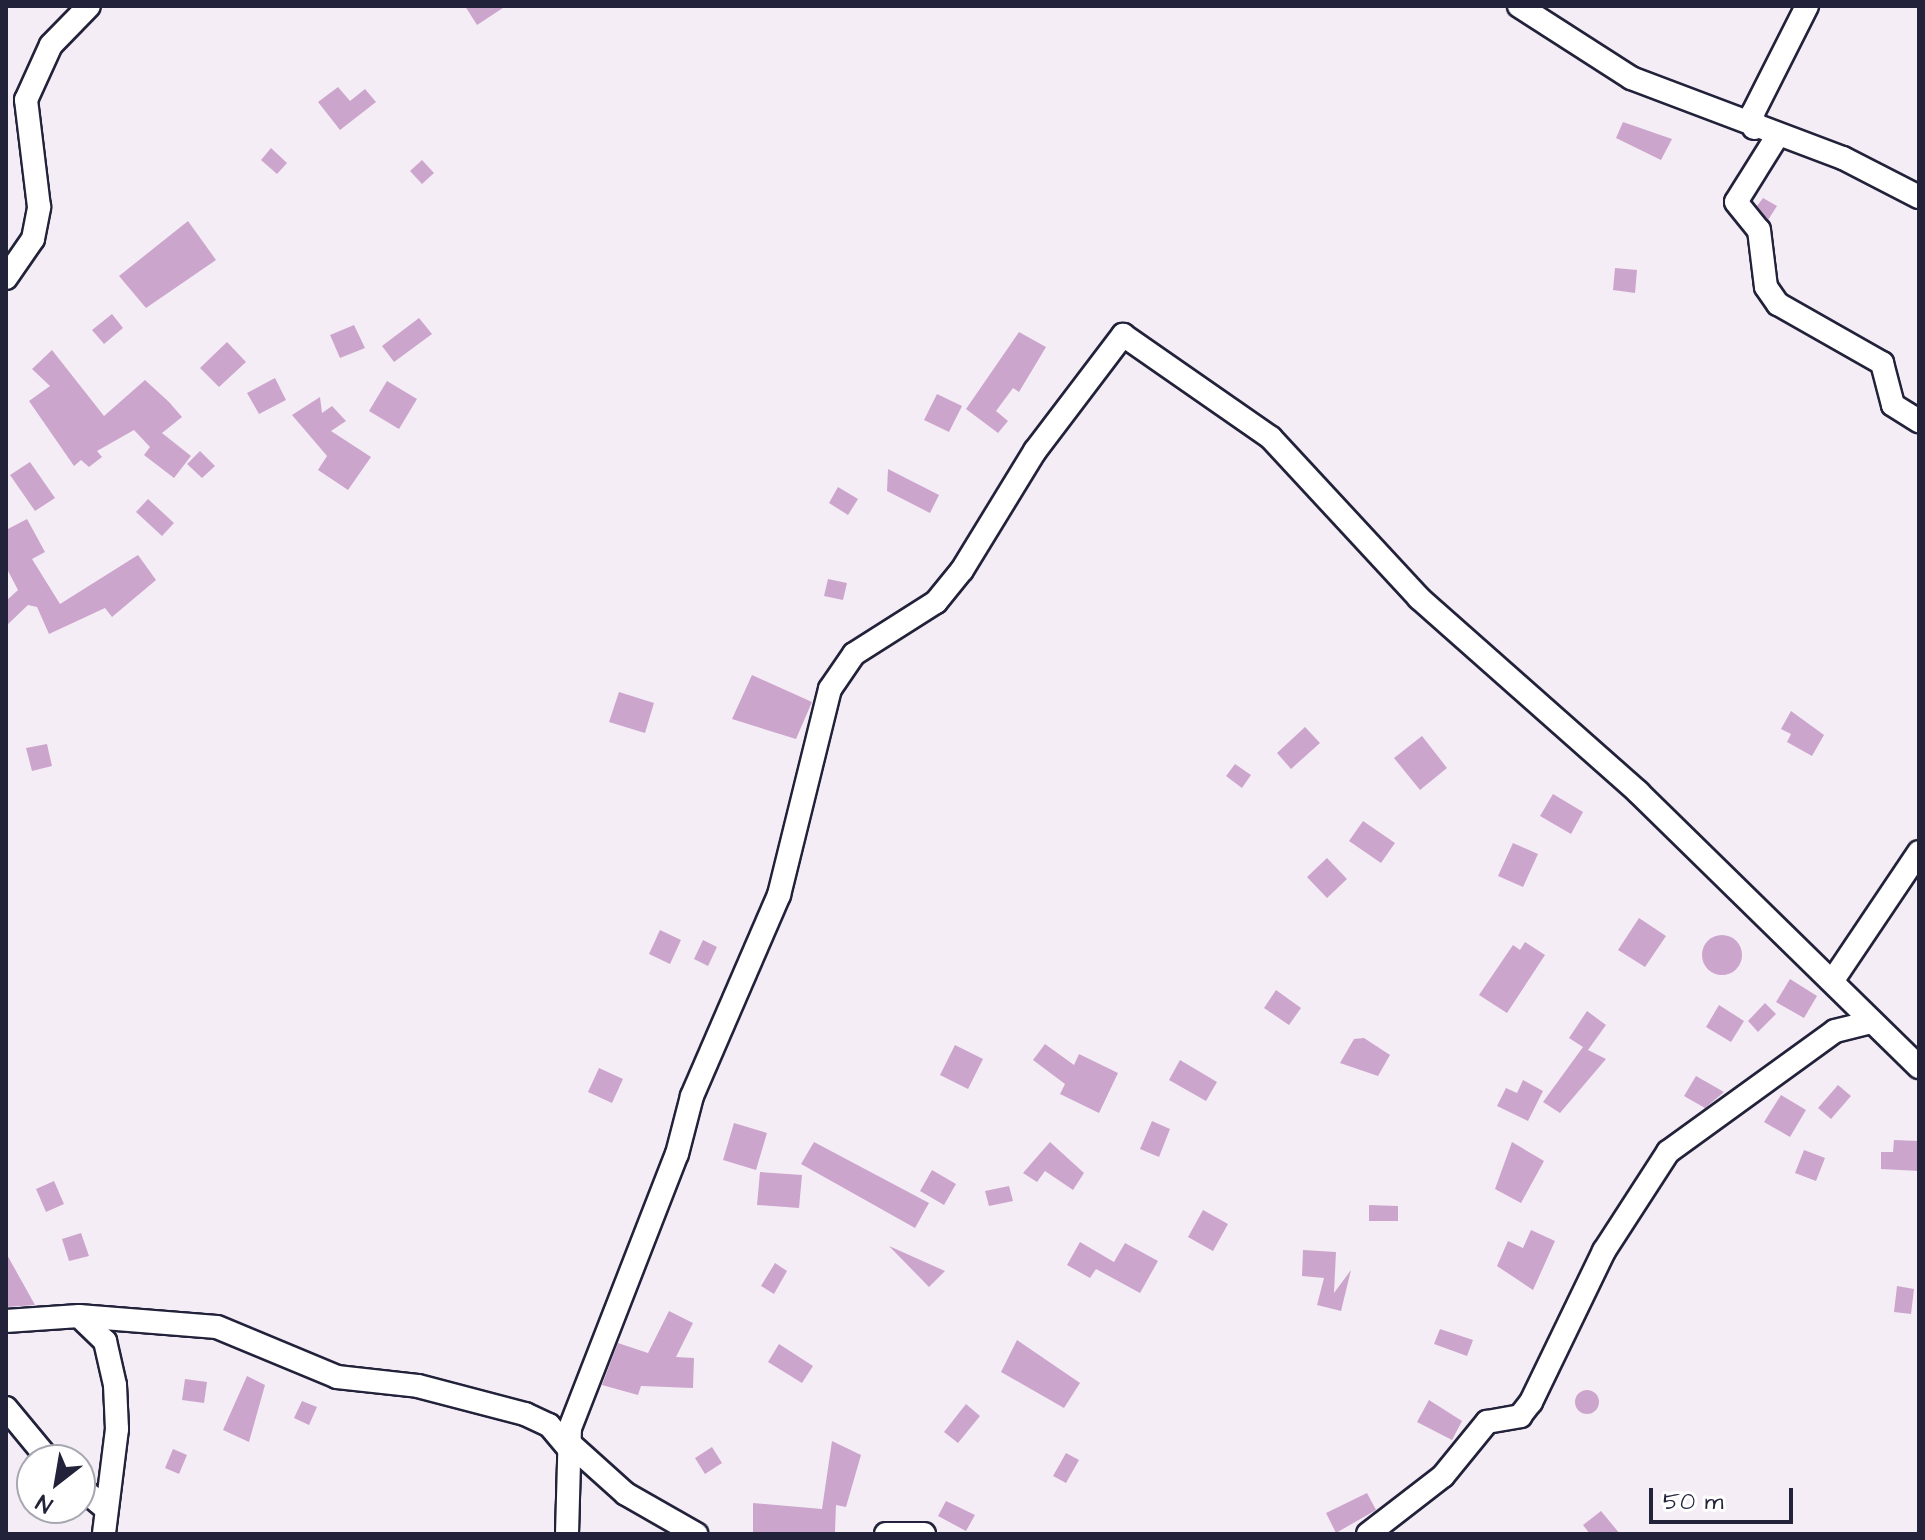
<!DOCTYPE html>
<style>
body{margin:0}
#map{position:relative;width:1925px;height:1540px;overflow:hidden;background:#f5edf5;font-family:"Architects Daughter",sans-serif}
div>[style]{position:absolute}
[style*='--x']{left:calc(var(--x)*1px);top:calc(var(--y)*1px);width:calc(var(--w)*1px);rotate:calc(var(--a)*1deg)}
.building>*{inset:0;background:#cca5cd}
.round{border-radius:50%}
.roads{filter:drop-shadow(2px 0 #22223b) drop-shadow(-2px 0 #22223b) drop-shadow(0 2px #22223b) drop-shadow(0 -2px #22223b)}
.minor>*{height:22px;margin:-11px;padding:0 11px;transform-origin:11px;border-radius:11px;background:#fff}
span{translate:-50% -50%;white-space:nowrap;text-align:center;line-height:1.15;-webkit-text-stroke:6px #fff;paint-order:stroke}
.frame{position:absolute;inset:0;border:8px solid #22223b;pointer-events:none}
.north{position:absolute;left:16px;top:1444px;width:80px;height:80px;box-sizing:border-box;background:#fff;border:2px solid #a7a7b1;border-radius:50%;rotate:211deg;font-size:22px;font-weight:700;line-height:32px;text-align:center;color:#22223b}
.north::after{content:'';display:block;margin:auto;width:28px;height:36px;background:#22223b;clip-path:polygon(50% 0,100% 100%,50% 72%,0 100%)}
.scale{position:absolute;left:1649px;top:1488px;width:144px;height:36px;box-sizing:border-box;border:4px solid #22223b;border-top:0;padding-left:10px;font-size:24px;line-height:28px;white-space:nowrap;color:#22223b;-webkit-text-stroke:6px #fff;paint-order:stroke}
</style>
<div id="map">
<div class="building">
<div style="clip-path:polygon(465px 6px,506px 6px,477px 25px)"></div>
<div style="clip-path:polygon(338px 87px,350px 101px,365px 89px,376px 102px,340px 130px,318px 102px)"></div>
<div style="clip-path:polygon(1623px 122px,1672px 139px,1661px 160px,1616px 138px)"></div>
<div style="clip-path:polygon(271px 148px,287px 163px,277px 174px,261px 160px)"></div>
<div style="clip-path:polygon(422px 160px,434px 173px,422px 184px,410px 171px)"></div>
<div style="clip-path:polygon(1763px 198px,1777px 206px,1768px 220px,1757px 206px)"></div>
<div style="clip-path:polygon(188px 221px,216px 260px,146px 308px,119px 276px)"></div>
<div style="clip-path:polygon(1615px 268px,1637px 270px,1635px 293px,1613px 290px)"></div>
<div style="clip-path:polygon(112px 314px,123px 328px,104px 344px,92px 330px)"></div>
<div style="clip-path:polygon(419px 318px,432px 334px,394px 362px,382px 346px)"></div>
<div style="clip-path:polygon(354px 325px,365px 348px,340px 358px,330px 335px)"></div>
<div style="clip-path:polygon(1019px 332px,1046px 347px,1019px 392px,1013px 388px,996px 411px,1008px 421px,998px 433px,966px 409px)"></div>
<div style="clip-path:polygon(227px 342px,246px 362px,219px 387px,200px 368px)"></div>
<div style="clip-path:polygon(52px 350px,104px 416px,145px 380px,169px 402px,182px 417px,162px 433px,191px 456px,174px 478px,144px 455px,150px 447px,134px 430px,97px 451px,102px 457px,89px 467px,81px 460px,74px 466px,29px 401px,50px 386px,32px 369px)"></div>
<div style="clip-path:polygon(275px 378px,286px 400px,259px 414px,247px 393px)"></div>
<div style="clip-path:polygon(387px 381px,417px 399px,399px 429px,369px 411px)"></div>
<div style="clip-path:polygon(937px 394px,962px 406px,949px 432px,924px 420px)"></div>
<div style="clip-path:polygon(320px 397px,322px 413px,332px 406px,346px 421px,331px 431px,371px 457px,348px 490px,318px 470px,327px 456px,292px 415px)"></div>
<div style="clip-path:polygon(200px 451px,215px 466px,202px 478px,187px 464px)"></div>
<div style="clip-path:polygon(30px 462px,55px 498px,35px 511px,10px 475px)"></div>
<div style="clip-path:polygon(888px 469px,939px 495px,930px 513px,887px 491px)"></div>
<div style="clip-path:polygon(838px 487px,858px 499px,848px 515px,829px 503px)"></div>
<div style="clip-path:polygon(148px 499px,174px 523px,162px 536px,136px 512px)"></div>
<div style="clip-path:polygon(27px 519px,45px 552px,32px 559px,60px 604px,138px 555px,156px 580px,112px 617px,105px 608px,49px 634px,37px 607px,28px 605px,6px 626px,6px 601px,18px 590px,6px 567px,6px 530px)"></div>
<div style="clip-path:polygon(828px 579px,847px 583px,843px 600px,824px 596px)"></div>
<div style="clip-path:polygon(752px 675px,812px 702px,796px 739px,732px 719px)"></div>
<div style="clip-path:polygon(619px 692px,654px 703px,645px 733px,609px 722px)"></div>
<div style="clip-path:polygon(1791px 711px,1824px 735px,1812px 756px,1787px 742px,1791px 734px,1781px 729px)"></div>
<div style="clip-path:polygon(1305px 727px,1320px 743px,1291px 769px,1277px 753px)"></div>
<div style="clip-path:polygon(1422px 736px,1447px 768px,1420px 790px,1394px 758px)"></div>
<div style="clip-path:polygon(47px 744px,52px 766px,32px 771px,26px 748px)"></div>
<div style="clip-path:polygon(1235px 764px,1251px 775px,1242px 788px,1226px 776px)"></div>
<div style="clip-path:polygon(1553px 794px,1583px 812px,1571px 834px,1540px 816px)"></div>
<div style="clip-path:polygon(1363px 821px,1395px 843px,1381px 863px,1349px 841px)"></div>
<div style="clip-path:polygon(1513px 843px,1538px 854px,1523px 887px,1498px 876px)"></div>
<div style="clip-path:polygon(1327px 858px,1347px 879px,1327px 898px,1307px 877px)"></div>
<div style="clip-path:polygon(1639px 918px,1666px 936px,1645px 967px,1618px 950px)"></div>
<div style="clip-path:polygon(660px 930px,681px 940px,670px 964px,649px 954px)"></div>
<div class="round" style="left:1702px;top:935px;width:40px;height:40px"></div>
<div style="clip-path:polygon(703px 940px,717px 947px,708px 966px,694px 959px)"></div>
<div style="clip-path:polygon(1525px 942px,1545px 955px,1507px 1013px,1479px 995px,1513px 945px,1520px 950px)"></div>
<div style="clip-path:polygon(1790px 979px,1817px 996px,1804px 1018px,1776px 1002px)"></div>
<div style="clip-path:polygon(1276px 990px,1301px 1008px,1289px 1025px,1264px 1008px)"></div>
<div style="clip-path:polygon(1765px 1003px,1776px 1014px,1758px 1032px,1748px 1021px)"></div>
<div style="clip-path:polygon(1719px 1005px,1744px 1021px,1731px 1042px,1706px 1027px)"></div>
<div style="clip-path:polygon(1587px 1011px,1606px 1025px,1588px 1050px,1606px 1059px,1560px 1113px,1543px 1102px,1583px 1047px,1569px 1038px)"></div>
<div style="clip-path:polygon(1364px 1038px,1390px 1055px,1378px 1076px,1340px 1063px,1354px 1039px)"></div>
<div style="clip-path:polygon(1045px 1044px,1074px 1065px,1079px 1054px,1118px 1073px,1099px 1113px,1060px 1094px,1065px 1084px,1033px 1060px)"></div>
<div style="clip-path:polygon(955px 1045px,983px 1059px,968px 1089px,940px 1075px)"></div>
<div style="clip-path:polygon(1180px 1060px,1217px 1082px,1206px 1101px,1169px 1080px)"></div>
<div style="clip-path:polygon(599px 1068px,623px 1079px,612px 1103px,588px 1092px)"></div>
<div style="clip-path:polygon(1696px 1076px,1724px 1092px,1705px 1108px,1684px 1096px)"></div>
<div style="clip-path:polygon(1523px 1080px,1543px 1091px,1528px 1121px,1497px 1106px,1506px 1088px,1517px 1093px)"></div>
<div style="clip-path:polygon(1838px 1085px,1851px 1096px,1831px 1119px,1818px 1108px)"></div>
<div style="clip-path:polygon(1781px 1095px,1806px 1110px,1790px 1137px,1764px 1122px)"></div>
<div style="clip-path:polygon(1152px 1121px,1170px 1129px,1159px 1157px,1140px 1149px)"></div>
<div style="clip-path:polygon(734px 1123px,767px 1133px,756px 1170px,723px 1160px)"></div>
<div style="clip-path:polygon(1894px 1140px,1919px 1141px,1919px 1171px,1881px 1169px,1881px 1152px,1893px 1152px)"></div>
<div style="clip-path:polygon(814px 1142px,929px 1203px,915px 1228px,801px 1164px)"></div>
<div style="clip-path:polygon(1050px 1142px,1084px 1173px,1073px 1190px,1045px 1171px,1037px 1182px,1023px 1173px)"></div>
<div style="clip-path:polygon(1512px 1142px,1544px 1161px,1521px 1203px,1495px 1189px)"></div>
<div style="clip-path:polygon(1804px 1150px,1825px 1158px,1816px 1181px,1795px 1173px)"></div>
<div style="clip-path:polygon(932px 1170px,956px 1184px,944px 1205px,920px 1191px)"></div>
<div style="clip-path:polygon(760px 1172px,802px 1175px,799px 1208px,757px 1205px)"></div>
<div style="clip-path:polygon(54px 1181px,64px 1204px,46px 1212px,36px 1189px)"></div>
<div style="clip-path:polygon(1009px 1186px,1013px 1201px,989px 1206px,985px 1191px)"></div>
<div style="clip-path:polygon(1369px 1205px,1398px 1206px,1398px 1221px,1369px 1221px)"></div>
<div style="clip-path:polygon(1203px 1210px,1228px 1224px,1213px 1251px,1188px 1237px)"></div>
<div style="clip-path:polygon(1531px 1230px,1555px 1241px,1533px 1290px,1497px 1266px,1508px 1241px,1523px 1248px)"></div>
<div style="clip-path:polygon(81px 1233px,89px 1256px,69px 1261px,62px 1239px)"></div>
<div style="clip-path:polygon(1080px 1242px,1114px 1262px,1125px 1243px,1158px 1261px,1140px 1293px,1096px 1269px,1090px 1278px,1067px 1265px)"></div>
<div style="clip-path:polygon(889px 1246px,945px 1271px,929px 1287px)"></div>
<div style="clip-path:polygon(1303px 1250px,1336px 1252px,1334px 1293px,1351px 1270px,1341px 1311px,1317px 1305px,1324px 1278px,1302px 1276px)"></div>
<div style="clip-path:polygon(6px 1253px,35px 1305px,6px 1307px)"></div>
<div style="clip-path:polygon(775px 1263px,787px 1271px,774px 1294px,761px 1286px)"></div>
<div style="clip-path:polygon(1897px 1286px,1914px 1289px,1911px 1314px,1894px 1312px)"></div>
<div style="clip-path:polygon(669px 1311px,693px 1323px,676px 1357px,694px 1358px,693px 1388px,641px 1386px,638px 1395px,602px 1385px,618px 1343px,648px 1353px)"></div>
<div style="clip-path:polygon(1440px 1329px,1473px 1340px,1467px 1356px,1434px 1344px)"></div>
<div style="clip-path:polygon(1017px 1340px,1080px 1383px,1064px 1408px,1001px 1372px)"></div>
<div style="clip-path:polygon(779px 1344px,813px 1366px,802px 1383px,768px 1362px)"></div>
<div style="clip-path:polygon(247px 1376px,265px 1385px,249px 1442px,223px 1430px)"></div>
<div style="clip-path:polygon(185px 1379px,207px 1382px,204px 1403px,182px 1400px)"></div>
<div class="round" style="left:1575px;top:1390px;width:24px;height:24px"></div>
<div style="clip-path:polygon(1429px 1400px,1462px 1421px,1452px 1440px,1417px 1422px)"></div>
<div style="clip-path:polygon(302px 1401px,317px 1407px,309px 1425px,294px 1418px)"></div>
<div style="clip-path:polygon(966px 1404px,980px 1416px,958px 1443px,944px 1432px)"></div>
<div style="clip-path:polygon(832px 1441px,861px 1455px,846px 1507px,836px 1505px,835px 1532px,753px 1534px,753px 1503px,822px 1509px)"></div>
<div style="clip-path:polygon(712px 1447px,722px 1463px,705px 1474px,695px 1458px)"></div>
<div style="clip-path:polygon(173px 1449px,187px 1455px,179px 1474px,165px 1468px)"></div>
<div style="clip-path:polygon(1066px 1453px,1079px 1460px,1066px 1483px,1053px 1476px)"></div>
<div style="clip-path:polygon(1367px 1493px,1376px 1510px,1336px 1533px,1326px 1513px)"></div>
<div style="clip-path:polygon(946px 1501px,975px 1515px,966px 1531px,938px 1516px)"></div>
<div style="clip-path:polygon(1601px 1511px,1620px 1534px,1590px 1534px,1583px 1525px)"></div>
</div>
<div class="roads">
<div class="minor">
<div style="--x:1519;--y:6;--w:133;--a:32.7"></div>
<div style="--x:1631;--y:78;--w:227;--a:20.7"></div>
<div style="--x:1843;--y:158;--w:85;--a:27.2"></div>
<div style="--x:1754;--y:128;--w:15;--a:-94"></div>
<div style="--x:1753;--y:113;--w:120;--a:-63.2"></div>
<div style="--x:1776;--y:138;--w:75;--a:122"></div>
<div style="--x:1736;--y:202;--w:36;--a:51"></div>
<div style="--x:1759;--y:230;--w:57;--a:83"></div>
<div style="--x:1766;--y:287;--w:21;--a:55"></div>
<div style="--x:1778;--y:304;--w:120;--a:29.6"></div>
<div style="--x:1882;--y:363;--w:43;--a:75.3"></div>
<div style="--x:1893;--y:405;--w:31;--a:32"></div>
<div style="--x:6;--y:278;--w:47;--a:-55.3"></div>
<div style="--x:33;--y:239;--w:33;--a:-79"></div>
<div style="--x:39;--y:207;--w:108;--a:-96.9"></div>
<div style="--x:26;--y:100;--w:60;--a:-65.6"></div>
<div style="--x:51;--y:45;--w:54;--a:-45.7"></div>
<div style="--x:1833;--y:980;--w:154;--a:-56.1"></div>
<div style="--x:80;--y:1317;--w:35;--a:44"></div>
<div style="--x:105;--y:1341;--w:45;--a:77.2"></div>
<div style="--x:115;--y:1385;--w:44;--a:87.4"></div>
<div style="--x:117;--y:1429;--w:106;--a:97.1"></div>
<div style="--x:6;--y:1321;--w:73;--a:-3.9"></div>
<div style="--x:79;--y:1316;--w:138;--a:4.6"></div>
<div style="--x:217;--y:1327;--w:130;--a:22.6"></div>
<div style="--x:337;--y:1377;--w:81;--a:6.3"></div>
<div style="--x:418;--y:1386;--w:111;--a:14.7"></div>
<div style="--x:525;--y:1414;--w:26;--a:25"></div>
<div style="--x:549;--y:1425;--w:30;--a:50"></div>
<div style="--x:6;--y:1408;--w:67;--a:50.4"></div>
<div style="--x:568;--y:1442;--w:78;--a:41.9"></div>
<div style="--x:626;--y:1494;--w:81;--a:29.7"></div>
<div style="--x:80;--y:1487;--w:31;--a:40"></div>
<div style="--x:567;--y:1534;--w:106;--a:-88.4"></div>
<div style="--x:570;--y:1428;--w:294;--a:-68.7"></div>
<div style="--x:677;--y:1154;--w:60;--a:-75.5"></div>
<div style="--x:692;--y:1096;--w:219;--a:-66.6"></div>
<div style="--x:779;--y:895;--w:212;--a:-76.1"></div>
<div style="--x:830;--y:689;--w:42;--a:-55.6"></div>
<div style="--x:854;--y:654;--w:97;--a:-32.4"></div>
<div style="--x:936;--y:602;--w:41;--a:-50.9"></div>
<div style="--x:962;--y:570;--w:140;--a:-58.5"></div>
<div style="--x:1035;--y:451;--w:146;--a:-52.8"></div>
<div style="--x:1123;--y:335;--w:180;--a:34.8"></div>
<div style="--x:1271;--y:438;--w:218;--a:47.2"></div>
<div style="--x:1419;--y:598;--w:293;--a:41.5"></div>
<div style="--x:1638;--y:792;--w:393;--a:44.4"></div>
<div style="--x:886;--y:1534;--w:38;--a:0"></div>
<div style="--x:1368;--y:1534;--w:95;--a:-37.7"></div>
<div style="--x:1443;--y:1476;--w:70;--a:-50.8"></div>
<div style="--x:1487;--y:1422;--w:34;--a:-10"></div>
<div style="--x:1520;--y:1416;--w:18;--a:-52"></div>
<div style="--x:1531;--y:1402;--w:168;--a:-64.2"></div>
<div style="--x:1604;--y:1251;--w:118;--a:-57.1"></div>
<div style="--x:1668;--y:1152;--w:206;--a:-35.9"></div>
<div style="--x:1835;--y:1031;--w:38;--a:-14"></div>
</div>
</div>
<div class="frame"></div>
<div class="north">N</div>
<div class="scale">50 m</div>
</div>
